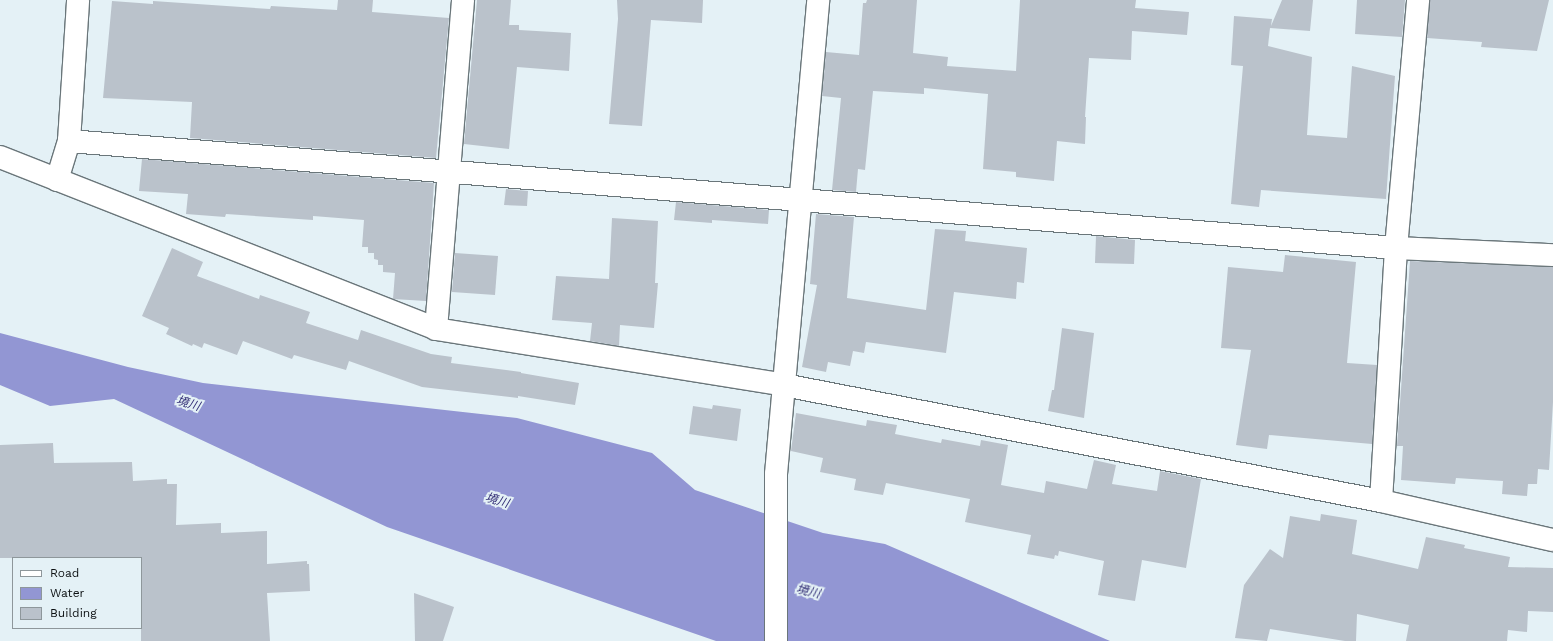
<!DOCTYPE html>
<meta charset="utf-8">
<style>
body{margin:0}
#map{position:relative;width:1553px;height:641px;overflow:hidden;background:#e4f1f6;font-family:"Work Sans","Noto Sans JP",sans-serif}
div>[style]{position:absolute}
[style*='--x']{left:calc(var(--x)*1px);top:calc(var(--y)*1px);width:calc(var(--w)*1px);rotate:calc(var(--a)*1deg)}
.water>*{inset:0;background:#9296d3}
.building>*{inset:0;background:#bac2cb}
.roads{filter:drop-shadow(1px 0 #6a767a) drop-shadow(-1px 0 #6a767a) drop-shadow(0 1px #6a767a) drop-shadow(0 -1px #6a767a)}
.minor>*{height:22px;margin:-11px;padding:0 11px;transform-origin:11px;border-radius:11px;background:#fff}
span{translate:-50% -50%;white-space:nowrap;text-align:center;line-height:1.15;-webkit-text-stroke:4px #e4f1f6;paint-order:stroke}
.water-label{font-size:12px;color:#302c74;font-style:italic}
.legend{position:absolute;left:12px;top:557px;width:130px;height:72px;box-sizing:border-box;background:#e4f1f6;border:1px solid #8e979b;margin:0;padding:5px 7px;list-style:none;font-size:12px;color:#0c1012}
.legend li{display:flex;align-items:center;gap:8px;height:20px}
.legend b{width:20px;border:1px solid #8e979b}
</style>
<div id="map">
<div class="water">
<div style="clip-path:polygon(0 333px,128px 367px,203px 383px,517px 418px,652px 453px,695px 490px,823px 533px,885px 544px,1110px 641px,716px 641px,387px 527px,114px 399px,50px 406px,0 385px)"></div>
</div>
<div class="building">
<div style="clip-path:polygon(338px 0,373px 0,372px 12px,449px 18px,436px 158px,190px 138px,192px 102px,103px 98px,112px 1px,153px 4px,153px 1px,270px 9px,271px 6px,337px 10px)"></div>
<div style="clip-path:polygon(477px 0,511px 0,509px 25px,519px 25px,519px 30px,571px 33px,569px 71px,517px 67px,509px 149px,464px 144px)"></div>
<div style="clip-path:polygon(617px 0,703px 0,702px 23px,651px 20px,642px 126px,609px 124px,618px 19px)"></div>
<div style="clip-path:polygon(867px 0,917px 0,913px 53px,948px 57px,947px 66px,1016px 71px,1020px 0,1136px 0,1135px 8px,1189px 12px,1187px 35px,1132px 31px,1131px 60px,1089px 58px,1085px 117px,1086px 117px,1085px 144px,1057px 141px,1054px 181px,1016px 177px,1016px 172px,983px 169px,988px 94px,924px 88px,924px 94px,873px 91px,865px 170px,858px 169px,856px 192px,832px 190px,841px 98px,822px 96px,826px 52px,859px 55px,863px 3px,866px 3px)"></div>
<div style="clip-path:polygon(1282px 0,1313px 0,1310px 31px,1270px 28px,1268px 46px,1312px 57px,1307px 135px,1347px 138px,1352px 66px,1395px 76px,1386px 199px,1261px 190px,1259px 207px,1231px 204px,1243px 66px,1231px 65px,1234px 16px,1272px 19px,1271px 26px)"></div>
<div style="clip-path:polygon(1357px 0,1405px 0,1402px 37px,1355px 34px)"></div>
<div style="clip-path:polygon(1430px 0,1549px 0,1537px 51px,1481px 47px,1482px 42px,1427px 38px)"></div>
<div style="clip-path:polygon(142px 159px,434px 183px,426px 301px,393px 299px,395px 273px,383px 272px,383px 265px,378px 265px,378px 260px,374px 259px,374px 253px,368px 253px,368px 247px,362px 247px,364px 220px,313px 216px,313px 220px,226px 214px,225px 217px,186px 214px,188px 194px,139px 191px)"></div>
<div style="clip-path:polygon(506px 189px,528px 191px,527px 206px,504px 205px)"></div>
<div style="clip-path:polygon(676px 202px,769px 210px,768px 224px,712px 220px,712px 223px,674px 220px)"></div>
<div style="clip-path:polygon(816px 214px,854px 217px,847px 298px,926px 310px,935px 229px,966px 231px,965px 241px,1027px 248px,1024px 283px,1017px 282px,1016px 299px,954px 292px,946px 353px,866px 342px,864px 353px,853px 351px,850px 366px,828px 362px,826px 372px,802px 367px,817px 285px,810px 284px)"></div>
<div style="clip-path:polygon(612px 218px,658px 221px,655px 283px,658px 283px,654px 328px,620px 325px,619px 346px,590px 341px,592px 323px,552px 320px,556px 276px,609px 279px)"></div>
<div style="clip-path:polygon(1096px 236px,1135px 240px,1134px 264px,1095px 263px)"></div>
<div style="clip-path:polygon(172px 248px,203px 262px,197px 276px,259px 299px,260px 295px,310px 312px,306px 323px,358px 340px,361px 330px,431px 354px,452px 357px,451px 363px,521px 372px,521px 373px,579px 383px,575px 405px,518px 396px,518px 398px,422px 387px,349px 361px,346px 370px,294px 355px,292px 359px,243px 341px,237px 355px,204px 343px,202px 348px,193px 344px,192px 346px,166px 334px,169px 328px,142px 316px)"></div>
<div style="clip-path:polygon(455px 253px,498px 256px,495px 295px,452px 292px)"></div>
<div style="clip-path:polygon(1285px 255px,1356px 262px,1347px 363px,1377px 365px,1372px 444px,1269px 435px,1267px 449px,1236px 445px,1251px 350px,1221px 348px,1228px 267px,1283px 272px)"></div>
<div style="clip-path:polygon(1410px 261px,1553px 267px,1553px 402px,1549px 470px,1538px 469px,1537px 484px,1528px 484px,1527px 496px,1502px 494px,1503px 481px,1456px 478px,1455px 484px,1401px 480px,1403px 446px,1397px 446px)"></div>
<div style="clip-path:polygon(1062px 328px,1094px 333px,1084px 418px,1048px 411px,1052px 390px,1054px 390px)"></div>
<div style="clip-path:polygon(713px 405px,741px 409px,737px 441px,689px 434px,693px 406px,712px 409px)"></div>
<div style="clip-path:polygon(796px 413px,866px 426px,867px 420px,897px 425px,895px 434px,941px 443px,942px 439px,980px 446px,981px 440px,1008px 445px,1001px 485px,1044px 493px,1046px 481px,1087px 489px,1094px 460px,1116px 465px,1112px 484px,1157px 491px,1160px 471px,1201px 479px,1186px 568px,1142px 560px,1135px 601px,1098px 595px,1104px 561px,1059px 551px,1058px 556px,1055px 555px,1054px 559px,1027px 554px,1031px 535px,965px 522px,970px 499px,886px 483px,883px 495px,854px 490px,856px 479px,820px 472px,823px 458px,791px 451px)"></div>
<div style="clip-path:polygon(53px 443px,54px 463px,132px 462px,133px 481px,167px 479px,167px 484px,177px 484px,176px 525px,221px 523px,221px 533px,267px 531px,267px 564px,307px 561px,307px 564px,309px 564px,310px 591px,267px 593px,270px 641px,141px 641px,141px 558px,0 558px,0 445px)"></div>
<div style="clip-path:polygon(1321px 514px,1357px 520px,1352px 554px,1418px 569px,1426px 537px,1465px 545px,1464px 548px,1510px 557px,1508px 567px,1553px 568px,1553px 612px,1528px 611px,1527px 632px,1508px 630px,1507px 641px,1406px 641px,1409px 625px,1357px 614px,1356px 641px,1345px 641px,1270px 629px,1267px 641px,1235px 638px,1244px 585px,1270px 549px,1283px 558px,1290px 516px,1320px 521px)"></div>
<div style="clip-path:polygon(414px 593px,454px 607px,443px 641px,415px 641px)"></div>
</div>
<div class="roads">
<div class="minor">
<div style="--x:69;--y:141;--w:1331;--a:4.61"></div>
<div style="--x:1396;--y:248;--w:157;--a:2.6"></div>
<div style="--x:0;--y:157;--w:469;--a:21.5"></div>
<div style="--x:436;--y:329;--w:352;--a:9.1"></div>
<div style="--x:784;--y:385;--w:608;--a:11"></div>
<div style="--x:1381;--y:501;--w:176;--a:12.8"></div>
<div style="--x:57;--y:180;--w:41;--a:-72.9"></div>
<div style="--x:69;--y:141;--w:141;--a:-86.3"></div>
<div style="--x:436;--y:329;--w:330;--a:-85.3"></div>
<div style="--x:1381;--y:501;--w:253;--a:-86.6"></div>
<div style="--x:1396;--y:248;--w:249;--a:-84.9"></div>
<div style="--x:776;--y:641;--w:167;--a:-90"></div>
<div style="--x:776;--y:474;--w:476;--a:-84.9"></div>
</div>
</div>
<div class="water-label">
<span style="left:188px;top:404px;rotate:17deg">境川</span>
<span style="left:497px;top:501px;rotate:17deg">境川</span>
<span style="left:808px;top:592px;rotate:14deg">境川</span>
</div>
<ul class="legend">
<li><b style="height:5px;background:#fff"></b>Road</li>
<li><b style="height:11px;background:#9296d3"></b>Water</li>
<li><b style="height:11px;background:#bac2cb"></b>Building</li>
</ul>
</div>
